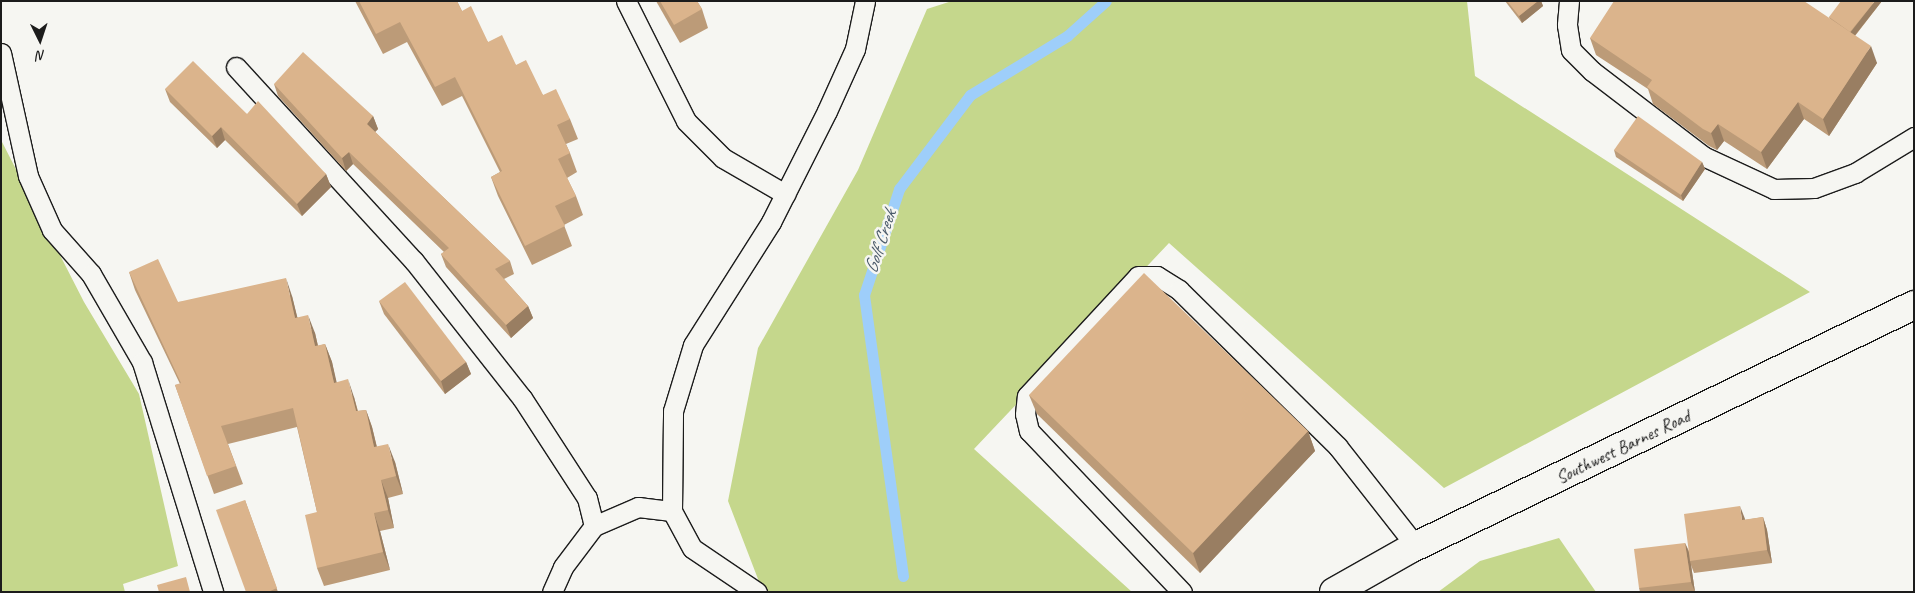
<!DOCTYPE html>
<style>
body{margin:0}
#map{position:relative;width:1915px;height:593px;overflow:hidden;background:#f6f6f2;font-family:Caveat,sans-serif}
div>[style]{position:absolute}
[style*='--x']{left:calc(var(--x)*1px);top:calc(var(--y)*1px);width:calc(var(--w)*1px);rotate:calc(var(--a)*1deg)}
.green>*{inset:0;background:#c5d78c}
.stream>*{height:11px;margin:-5.5px;padding:0 5.5px;transform-origin:5.5px;border-radius:5.5px;background:#9ecefa}
.roads{filter:drop-shadow(1px 0 #1c1c1c) drop-shadow(-1px 0 #1c1c1c) drop-shadow(0 1px #1c1c1c) drop-shadow(0 -1px #1c1c1c)}
.lane>*{height:19px;margin:-9.5px;padding:0 9.5px;transform-origin:9.5px;border-radius:9.5px;background:#f6f6f2}
.primary>*{height:28px;margin:-14px;padding:0 14px;transform-origin:14px;border-radius:14px;background:#f6f6f2}
.wall>*{inset:0;background:#bc9b78}
.shaded-wall>*{inset:0;background:#997e62}
.building>*{inset:0;background:#dbb48c}
span{translate:-50% -50%;white-space:nowrap;text-align:center;line-height:1.15;-webkit-text-stroke:5px #f6f6f2;paint-order:stroke}
.street-label{font-size:18px;color:#1c1c1c}
.water-label{font-size:19px;color:#4a5a6a;font-style:italic}
.frame{position:absolute;inset:0;border:2px solid #1c1c1c;pointer-events:none}
.north{position:absolute;left:15px;top:15px;width:50px;height:50px;-webkit-text-stroke:4px #f6f6f2;paint-order:stroke;rotate:176deg;font-size:14px;font-weight:700;line-height:20px;text-align:center;color:#1c1c1c}
.north::after{content:'';display:block;margin:auto;width:18px;height:22px;background:#1c1c1c;clip-path:polygon(50% 0,100% 100%,50% 72%,0 100%)}
</style>
<div id="map">
<div class="green">
<div style="clip-path:polygon(952px 1px,1467px 1px,1475px 76px,1810px 292px,1444px 488px,1169px 243px,974px 449px,1132px 592px,763px 592px,728px 501px,758px 348px,858px 170px,927px 9px)"></div>
<div style="clip-path:polygon(1px 140px,84px 302px,139px 394px,178px 566px,123px 584px,125px 592px,1px 592px)"></div>
<div style="clip-path:polygon(1559px 538px,1596px 592px,1438px 592px,1480px 561px)"></div>
</div>
<div class="stream">
<div style="--x:903;--y:576;--w:284;--a:-97.9"></div>
<div style="--x:864;--y:295;--w:112;--a:-71.7"></div>
<div style="--x:899;--y:189;--w:118;--a:-52.9"></div>
<div style="--x:970;--y:95;--w:114;--a:-31.3"></div>
<div style="--x:1067;--y:36;--w:52;--a:-41.9"></div>
</div>
<div class="roads">
<div class="lane">
<div style="--x:626;--y:1;--w:134;--a:63.4"></div>
<div style="--x:686;--y:121;--w:52;--a:45"></div>
<div style="--x:723;--y:158;--w:72;--a:30.1"></div>
<div style="--x:1569;--y:1;--w:24;--a:95"></div>
<div style="--x:1567;--y:25;--w:25;--a:81"></div>
<div style="--x:1571;--y:50;--w:30;--a:45"></div>
<div style="--x:1592;--y:71;--w:140;--a:37.4"></div>
<div style="--x:1703;--y:156;--w:78;--a:24.9"></div>
<div style="--x:1774;--y:189;--w:40;--a:-1.4"></div>
<div style="--x:1814;--y:188;--w:44;--a:-20.1"></div>
<div style="--x:1855;--y:173;--w:69;--a:-31.4"></div>
<div style="--x:1;--y:53;--w:126;--a:77.6"></div>
<div style="--x:28;--y:176;--w:59;--a:66"></div>
<div style="--x:52;--y:230;--w:59;--a:48.4"></div>
<div style="--x:91;--y:274;--w:102;--a:59.9"></div>
<div style="--x:142;--y:362;--w:241;--a:72.8"></div>
<div style="--x:236;--y:67;--w:263;--a:47.5"></div>
<div style="--x:414;--y:261;--w:174;--a:51.8"></div>
<div style="--x:522;--y:398;--w:119;--a:57"></div>
<div style="--x:587;--y:498;--w:29;--a:76"></div>
<div style="--x:552;--y:592;--w:27;--a:-66"></div>
<div style="--x:563;--y:567;--w:51;--a:-52.9"></div>
<div style="--x:594;--y:526;--w:48;--a:-23.4"></div>
<div style="--x:638;--y:507;--w:34;--a:7"></div>
<div style="--x:757;--y:592;--w:78;--a:-145.9"></div>
<div style="--x:692;--y:548;--w:42;--a:-118.4"></div>
<div style="--x:672;--y:511;--w:100;--a:-89.4"></div>
<div style="--x:673;--y:411;--w:69;--a:-73.1"></div>
<div style="--x:693;--y:345;--w:146;--a:-57.6"></div>
<div style="--x:771;--y:222;--w:124;--a:-63.2"></div>
<div style="--x:827;--y:111;--w:68;--a:-65.7"></div>
<div style="--x:855;--y:49;--w:49;--a:-78.2"></div>
<div style="--x:1182;--y:592;--w:222;--a:-133.5"></div>
<div style="--x:1029;--y:431;--w:17;--a:-103"></div>
<div style="--x:1025;--y:414;--w:18;--a:-84"></div>
<div style="--x:1027;--y:396;--w:163;--a:-47.2"></div>
<div style="--x:1138;--y:276;--w:19;--a:0"></div>
<div style="--x:1157;--y:276;--w:26;--a:32"></div>
<div style="--x:1179;--y:290;--w:223;--a:44.6"></div>
<div style="--x:1338;--y:447;--w:126;--a:51.8"></div>
</div>
<div class="primary">
<div style="--x:1334;--y:592;--w:87;--a:-29.5"></div>
<div style="--x:1410;--y:549;--w:560;--a:-25.83"></div>
</div>
</div>
<div class="wall">
<div style="clip-path:polygon(355px 1px,457px 1px,462px 11px,488px 42px,516px 65px,543px 95px,570px 119px,578px 139px,566px 144px,570px 153px,577px 172px,567px 178px,576px 196px,583px 215px,564px 225px,572px 246px,532px 265px,498px 196px,491px 177px,500px 172px,462px 96px,442px 106px,407px 42px,383px 54px)"></div>
<div style="clip-path:polygon(656px 1px,697px 1px,702px 9px,708px 28px,680px 43px)"></div>
<div style="clip-path:polygon(1505px 1px,1541px 1px,1543px 6px,1522px 23px)"></div>
<div style="clip-path:polygon(1882px 1px,1855px 36px,1877px 63px,1829px 136px,1804px 119px,1767px 169px,1724px 141px,1717px 150px,1709px 146px,1653px 104px,1648px 89px,1596px 55px,1590px 38px,1830px 19px,1829px 17px)"></div>
<div style="clip-path:polygon(274px 84px,373px 116px,378px 129px,375px 132px,510px 261px,514px 274px,504px 279px,528px 306px,533px 318px,511px 338px,446px 267px,441px 254px,444px 252px,353px 164px,346px 171px,278px 96px)"></div>
<div style="clip-path:polygon(165px 89px,247px 114px,326px 174px,331px 187px,302px 216px,225px 140px,217px 148px,170px 102px)"></div>
<div style="clip-path:polygon(1614px 150px,1702px 162px,1705px 169px,1683px 201px,1616px 157px)"></div>
<div style="clip-path:polygon(129px 272px,178px 302px,292px 296px,297px 317px,315px 333px,318px 346px,325px 344px,332px 362px,336px 382px,354px 397px,358px 411px,366px 410px,372px 427px,377px 447px,395px 462px,403px 494px,388px 498px,394px 528px,380px 531px,390px 570px,324px 586px,317px 568px,317px 512px,297px 427px,228px 444px,243px 484px,214px 494px,175px 385px,180px 384px,135px 290px)"></div>
<div style="clip-path:polygon(379px 301px,466px 362px,471px 374px,445px 394px,384px 314px)"></div>
<div style="clip-path:polygon(1029px 395px,1308px 431px,1315px 451px,1200px 573px,1037px 414px)"></div>
<div style="clip-path:polygon(245px 500px,278px 592px,246px 592px)"></div>
<div style="clip-path:polygon(1763px 517px,1767px 530px,1772px 563px,1694px 573px,1691px 565px,1695px 592px,1640px 592px,1639px 588px,1685px 543px,1689px 551px,1745px 520px)"></div>
</div>
<div class="shaded-wall">
<div style="clip-path:polygon(1538px 1px,1541px 1px,1543px 6px,1522px 23px,1519px 16px)"></div>
<div style="clip-path:polygon(1875px 1px,1882px 1px,1852px 39px,1850px 33px)"></div>
<div style="clip-path:polygon(1871px 46px,1877px 63px,1829px 136px,1823px 119px)"></div>
<div style="clip-path:polygon(1798px 102px,1804px 119px,1767px 169px,1761px 152px)"></div>
<div style="clip-path:polygon(373px 116px,378px 129px,371px 136px,367px 124px)"></div>
<div style="clip-path:polygon(1718px 124px,1724px 141px,1717px 150px,1711px 133px)"></div>
<div style="clip-path:polygon(221px 127px,225px 140px,217px 148px,212px 136px)"></div>
<div style="clip-path:polygon(349px 152px,353px 164px,346px 171px,342px 158px)"></div>
<div style="clip-path:polygon(1702px 162px,1705px 169px,1683px 201px,1681px 195px)"></div>
<div style="clip-path:polygon(326px 174px,331px 187px,302px 216px,297px 204px)"></div>
<div style="clip-path:polygon(286px 278px,292px 296px,302px 336px,295px 318px)"></div>
<div style="clip-path:polygon(528px 306px,533px 318px,511px 338px,506px 325px)"></div>
<div style="clip-path:polygon(308px 315px,315px 333px,322px 364px,315px 346px)"></div>
<div style="clip-path:polygon(325px 344px,332px 362px,341px 401px,334px 383px)"></div>
<div style="clip-path:polygon(466px 362px,471px 374px,445px 394px,441px 381px)"></div>
<div style="clip-path:polygon(348px 379px,354px 397px,362px 429px,356px 411px)"></div>
<div style="clip-path:polygon(366px 410px,372px 427px,381px 465px,374px 447px)"></div>
<div style="clip-path:polygon(1308px 431px,1315px 451px,1200px 573px,1193px 553px)"></div>
<div style="clip-path:polygon(388px 444px,395px 462px,403px 494px,396px 476px)"></div>
<div style="clip-path:polygon(381px 480px,388px 498px,394px 528px,388px 510px)"></div>
<div style="clip-path:polygon(1740px 506px,1745px 519px,1747px 532px,1742px 520px)"></div>
<div style="clip-path:polygon(374px 513px,380px 531px,390px 570px,383px 552px)"></div>
<div style="clip-path:polygon(1763px 517px,1767px 530px,1772px 563px,1767px 550px)"></div>
<div style="clip-path:polygon(1685px 543px,1690px 555px,1690px 561px,1691px 565px,1695px 592px,1691px 582px)"></div>
</div>
<div class="building">
<div style="clip-path:polygon(359px 1px,457px 1px,462px 11px,471px 6px,488px 42px,502px 35px,516px 65px,526px 60px,543px 95px,556px 89px,570px 119px,557px 125px,570px 153px,558px 159px,576px 196px,555px 206px,565px 226px,525px 246px,491px 177px,502px 171px,455px 77px,435px 87px,400px 22px,376px 34px)"></div>
<div style="clip-path:polygon(660px 1px,697px 1px,702px 9px,674px 25px)"></div>
<div style="clip-path:polygon(1507px 1px,1538px 1px,1519px 16px)"></div>
<div style="clip-path:polygon(1614px 1px,1804px 1px,1871px 46px,1823px 119px,1798px 102px,1761px 152px,1718px 124px,1711px 133px,1703px 129px,1647px 87px,1652px 80px,1590px 38px)"></div>
<div style="clip-path:polygon(1841px 1px,1875px 1px,1850px 32px,1829px 17px)"></div>
<div style="clip-path:polygon(303px 52px,373px 116px,367px 124px,510px 261px,495px 269px,528px 306px,506px 325px,441px 254px,449px 248px,349px 152px,342px 158px,274px 84px)"></div>
<div style="clip-path:polygon(193px 61px,247px 114px,258px 101px,326px 174px,297px 204px,221px 127px,212px 136px,165px 89px)"></div>
<div style="clip-path:polygon(1638px 116px,1702px 162px,1681px 195px,1614px 150px)"></div>
<div style="clip-path:polygon(158px 259px,178px 302px,286px 278px,295px 318px,308px 315px,315px 346px,325px 344px,334px 383px,348px 379px,356px 411px,366px 410px,374px 447px,388px 444px,396px 476px,381px 480px,388px 510px,374px 513px,383px 552px,317px 568px,305px 515px,317px 512px,293px 408px,221px 426px,236px 466px,207px 476px,175px 385px,181px 383px,129px 272px)"></div>
<div style="clip-path:polygon(1144px 273px,1308px 431px,1193px 553px,1029px 395px)"></div>
<div style="clip-path:polygon(405px 282px,466px 362px,441px 381px,379px 301px)"></div>
<div style="clip-path:polygon(245px 500px,277px 588px,268px 592px,246px 592px,216px 510px)"></div>
<div style="clip-path:polygon(1740px 506px,1742px 520px,1763px 517px,1767px 550px,1690px 561px,1684px 514px)"></div>
<div style="clip-path:polygon(1685px 543px,1691px 582px,1639px 588px,1634px 549px)"></div>
<div style="clip-path:polygon(186px 577px,190px 592px,159px 592px,157px 585px)"></div>
</div>
<div class="street-label">
<span style="left:1623px;top:447px;rotate:-26deg">Southwest Barnes Road</span>
</div>
<div class="water-label">
<span style="left:881px;top:242px;rotate:-72deg">Golf Creek</span>
</div>
<div class="frame"></div>
<div class="north">N</div>
</div>
